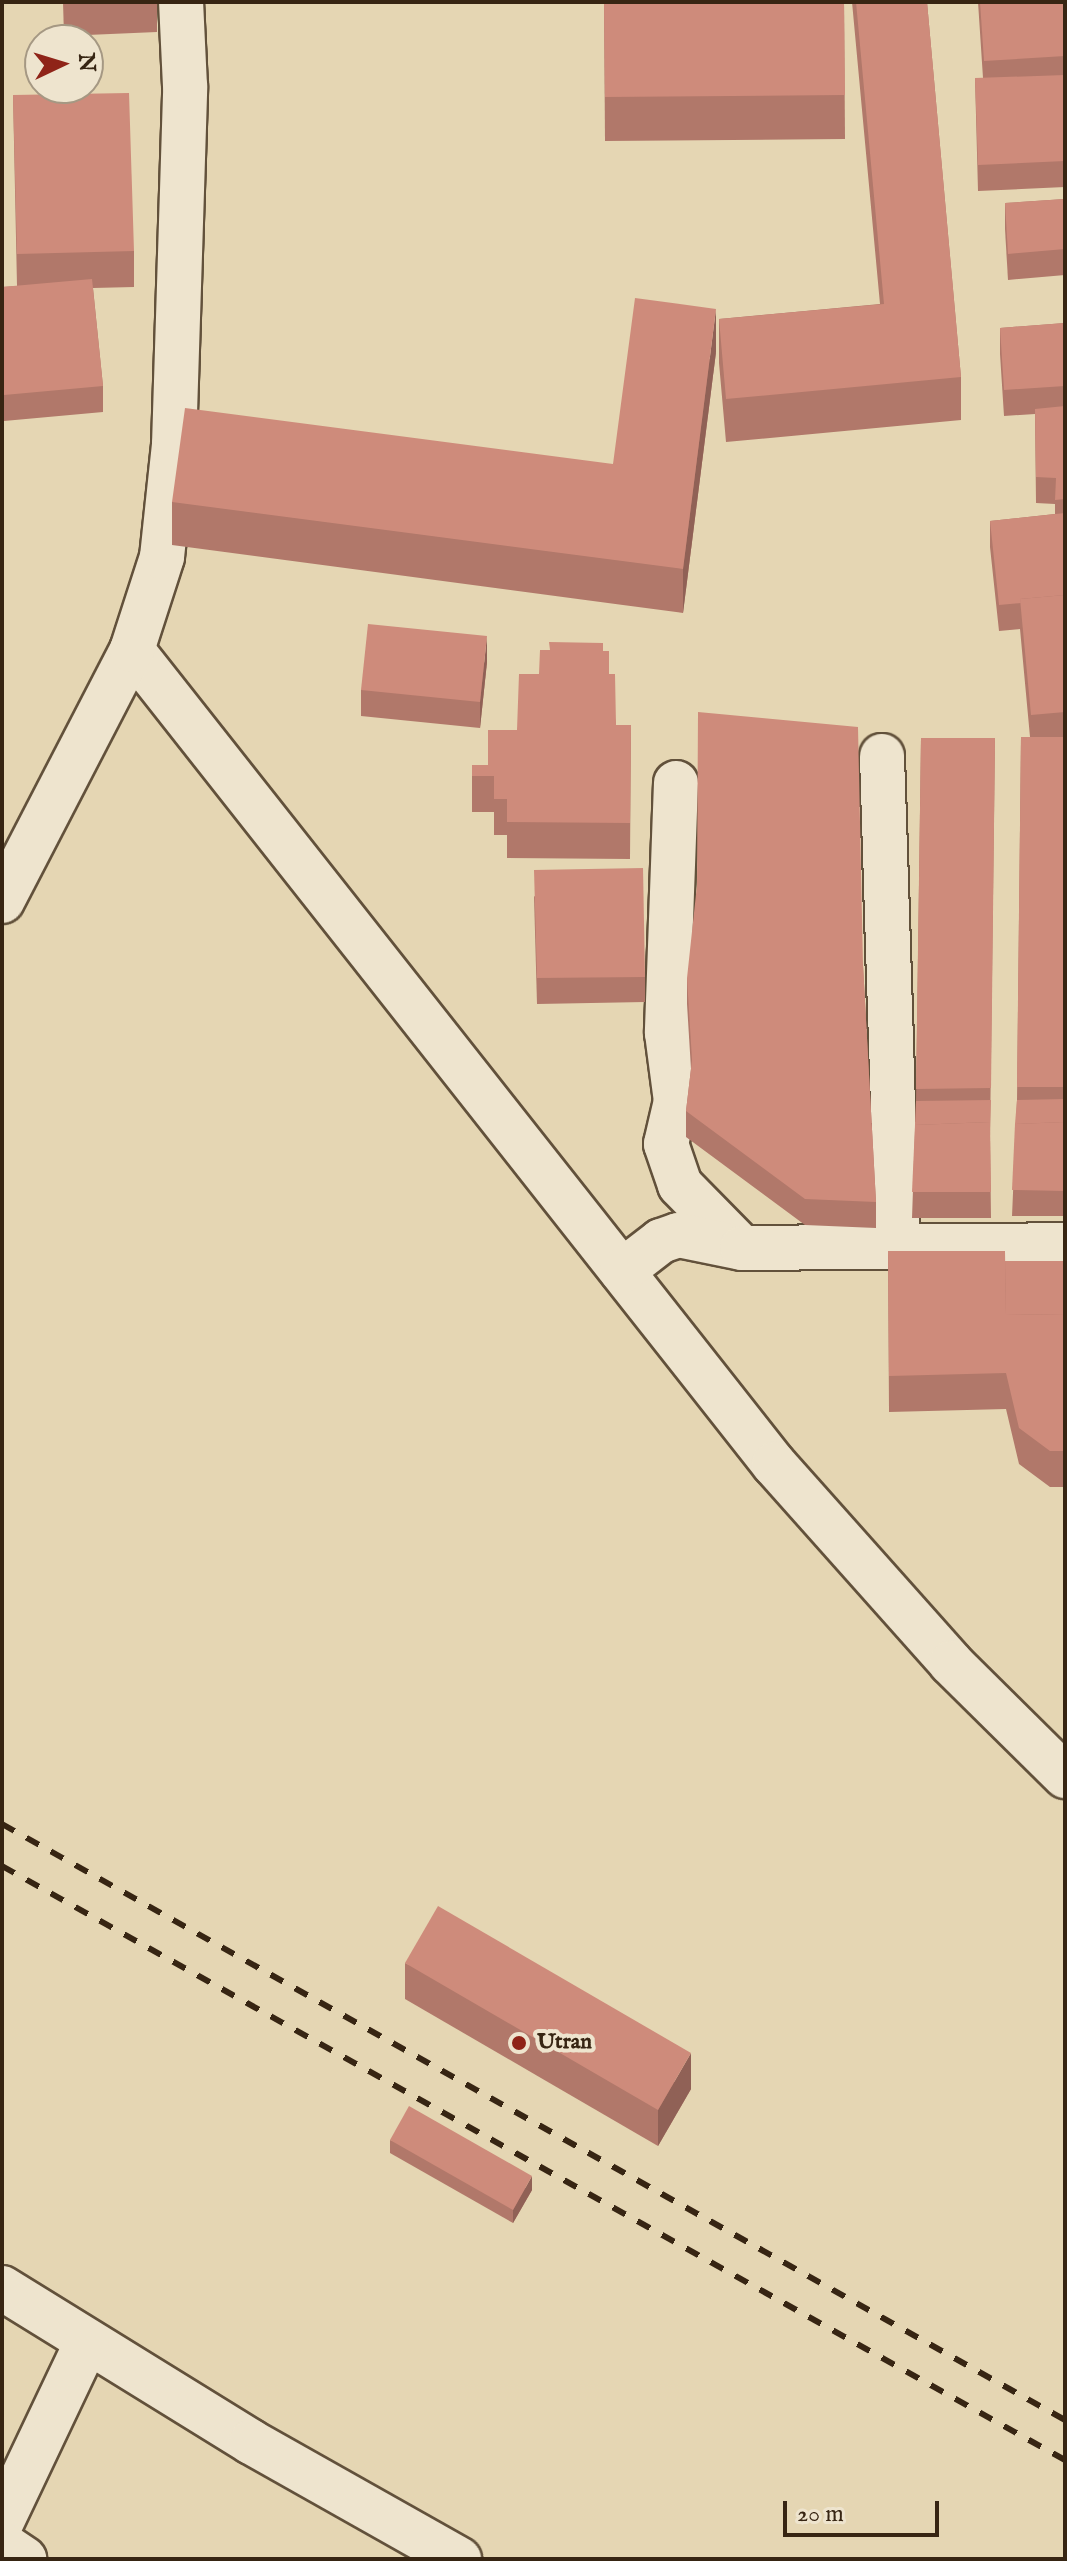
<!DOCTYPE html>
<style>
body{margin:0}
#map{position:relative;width:1067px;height:2561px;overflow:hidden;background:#e5d6b3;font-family:"IM FELL English",serif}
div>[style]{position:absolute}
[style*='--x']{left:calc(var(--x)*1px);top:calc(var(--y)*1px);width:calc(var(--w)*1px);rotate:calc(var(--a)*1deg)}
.roads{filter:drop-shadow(2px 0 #62513b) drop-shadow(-2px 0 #62513b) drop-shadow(0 2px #62513b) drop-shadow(0 -2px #62513b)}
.minor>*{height:44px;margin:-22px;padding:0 22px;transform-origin:22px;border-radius:22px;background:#eee4ce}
.rail>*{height:6px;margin-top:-3px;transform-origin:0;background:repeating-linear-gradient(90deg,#372513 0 14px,transparent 0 28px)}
.wall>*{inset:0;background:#b1786a}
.shaded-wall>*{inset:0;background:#906156}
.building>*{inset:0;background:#ce8b7b}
.dots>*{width:22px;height:22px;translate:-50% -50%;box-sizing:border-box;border:4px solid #eee4ce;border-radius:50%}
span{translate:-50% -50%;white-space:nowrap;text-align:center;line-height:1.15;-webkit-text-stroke:8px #eee4ce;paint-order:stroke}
.poi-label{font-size:22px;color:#372513;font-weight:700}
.left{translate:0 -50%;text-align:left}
.frame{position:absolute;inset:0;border:4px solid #372513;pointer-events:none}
.north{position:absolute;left:24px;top:24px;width:80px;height:80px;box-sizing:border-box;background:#eee4ce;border:2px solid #a59883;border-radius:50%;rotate:86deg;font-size:22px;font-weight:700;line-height:32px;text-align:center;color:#372513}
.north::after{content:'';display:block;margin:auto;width:28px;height:36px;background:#8f2418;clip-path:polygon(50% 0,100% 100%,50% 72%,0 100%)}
.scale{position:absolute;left:783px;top:2501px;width:156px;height:36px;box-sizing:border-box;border:4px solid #372513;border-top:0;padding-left:10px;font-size:24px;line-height:28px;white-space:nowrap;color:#372513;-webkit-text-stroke:6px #eee4ce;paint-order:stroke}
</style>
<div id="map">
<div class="roads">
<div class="minor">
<div style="--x:132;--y:650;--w:1037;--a:51.74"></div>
<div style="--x:774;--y:1464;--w:266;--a:48.3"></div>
<div style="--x:951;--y:1663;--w:161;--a:44.7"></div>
<div style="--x:882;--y:756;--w:490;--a:88.2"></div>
<div style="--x:676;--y:783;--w:250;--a:92.1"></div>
<div style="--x:667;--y:1033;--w:69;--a:82.5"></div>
<div style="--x:676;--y:1101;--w:44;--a:103.1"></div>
<div style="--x:666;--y:1144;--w:43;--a:71.1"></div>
<div style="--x:680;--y:1185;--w:88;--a:45.5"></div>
<div style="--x:2;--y:901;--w:283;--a:-62.6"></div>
<div style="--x:132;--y:650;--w:98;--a:-72.1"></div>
<div style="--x:162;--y:557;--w:113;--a:-83.9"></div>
<div style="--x:174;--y:445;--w:359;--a:-88.2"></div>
<div style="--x:185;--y:86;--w:84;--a:-92.7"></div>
<div style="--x:622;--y:1271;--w:49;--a:-37.6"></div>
<div style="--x:661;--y:1241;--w:18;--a:-19"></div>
<div style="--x:678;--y:1235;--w:65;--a:11.5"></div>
<div style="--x:742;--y:1248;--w:323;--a:-0.5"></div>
<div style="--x:2;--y:2288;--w:293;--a:31.7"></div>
<div style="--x:251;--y:2442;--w:239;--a:29.4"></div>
<div style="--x:2;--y:2521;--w:198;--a:-64.6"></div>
<div style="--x:2;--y:2544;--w:27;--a:34"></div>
</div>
</div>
<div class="rail">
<div style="--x:2;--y:1824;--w:1219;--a:29.28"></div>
<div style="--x:2;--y:1866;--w:1218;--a:29.2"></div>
</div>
<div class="wall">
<div style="clip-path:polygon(63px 2px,157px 2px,157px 32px,64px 36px)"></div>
<div style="clip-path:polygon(604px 2px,844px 2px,845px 139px,605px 141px)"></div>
<div style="clip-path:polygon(852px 2px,927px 2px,961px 377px,961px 420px,726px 442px,719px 363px,719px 319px,880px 304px)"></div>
<div style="clip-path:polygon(978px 2px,1065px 2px,1065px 187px,978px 191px,975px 78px,983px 78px)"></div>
<div style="clip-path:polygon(13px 95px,134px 251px,134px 287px,93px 288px,103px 386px,103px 412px,4px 421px,2px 401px,2px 287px,17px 286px)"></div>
<div style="clip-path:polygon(1065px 199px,1065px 275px,1008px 280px,1005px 229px,1005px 203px)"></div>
<div style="clip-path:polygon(1065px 323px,1065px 1216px,1012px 1216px,1017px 1100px,1021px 737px,1030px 737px,1020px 629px,999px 631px,990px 547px,990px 521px,1055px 514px,1055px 504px,1036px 503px,1035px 414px,1004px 416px,1000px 354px,1000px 328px)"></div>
<div style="clip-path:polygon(716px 352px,683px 613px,172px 545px,172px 502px,613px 464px)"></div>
<div style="clip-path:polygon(603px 651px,609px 674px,616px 725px,631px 725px,630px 859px,507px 858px,507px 835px,494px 835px,494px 812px,472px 812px,472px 765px,488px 765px,517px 730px,539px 674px)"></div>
<div style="clip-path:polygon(487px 662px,480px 728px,361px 716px,361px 690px)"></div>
<div style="clip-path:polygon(921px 738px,995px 738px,990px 1138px,991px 1218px,912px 1218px,916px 1101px)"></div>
<div style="clip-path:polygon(534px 896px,645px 977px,645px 1002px,537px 1004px)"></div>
<div style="clip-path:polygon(863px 965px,876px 1202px,876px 1228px,805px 1225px,686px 1137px,686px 1111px,691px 1069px,687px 1004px,687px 978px)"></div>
<div style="clip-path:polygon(888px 1251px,1005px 1261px,1065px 1261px,1065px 1487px,1050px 1487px,1019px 1464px,1006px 1409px,889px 1412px)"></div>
<div style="clip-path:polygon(405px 1963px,691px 2089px,658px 2146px,405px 1999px)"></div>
<div style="clip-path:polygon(390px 2140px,532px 2190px,513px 2223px,390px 2153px)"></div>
</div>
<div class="shaded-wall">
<div style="clip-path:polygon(716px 309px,716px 352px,683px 613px,683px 569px)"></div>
<div style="clip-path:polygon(487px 636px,487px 662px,480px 728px,480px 702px)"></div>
<div style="clip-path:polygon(691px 2053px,691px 2089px,658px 2146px,658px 2110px)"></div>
<div style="clip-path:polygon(532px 2176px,532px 2190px,513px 2223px,513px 2210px)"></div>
</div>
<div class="building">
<div style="clip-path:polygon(604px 2px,844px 2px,845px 95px,605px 97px)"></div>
<div style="clip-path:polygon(856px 2px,927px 2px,961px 377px,726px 399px,719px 319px,884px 304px)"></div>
<div style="clip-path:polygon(980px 2px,1065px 2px,1065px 56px,984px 61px)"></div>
<div style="clip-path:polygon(1065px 75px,1065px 161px,978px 165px,975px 78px)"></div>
<div style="clip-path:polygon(129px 93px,134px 251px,17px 254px,13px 95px)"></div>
<div style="clip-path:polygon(1065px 199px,1065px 249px,1008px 254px,1005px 203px)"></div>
<div style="clip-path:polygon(92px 279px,103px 386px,4px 395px,2px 375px,2px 287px)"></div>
<div style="clip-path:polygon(635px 298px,716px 309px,683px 569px,172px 502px,185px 408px,613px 464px)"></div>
<div style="clip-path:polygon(1065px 323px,1065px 386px,1004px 390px,1000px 328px)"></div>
<div style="clip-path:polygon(1065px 406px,1065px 499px,1055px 500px,1056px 478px,1036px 477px,1035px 409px)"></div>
<div style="clip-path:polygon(1065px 513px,1065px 595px,1020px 599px,1021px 603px,999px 605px,990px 521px)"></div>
<div style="clip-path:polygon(1065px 595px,1065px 712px,1031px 715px,1020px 599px)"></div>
<div style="clip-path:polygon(368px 624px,487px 636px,480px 702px,361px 690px)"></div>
<div style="clip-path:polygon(549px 642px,603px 643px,603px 651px,609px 651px,609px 674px,615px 674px,616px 725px,631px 725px,630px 823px,507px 822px,507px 799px,494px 799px,494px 776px,472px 776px,472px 765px,488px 765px,488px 730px,517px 730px,519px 674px,539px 674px,540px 650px,550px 650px)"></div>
<div style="clip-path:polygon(698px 712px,858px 727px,863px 965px,876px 1202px,805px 1199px,686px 1111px,692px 1060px,687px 978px,697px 885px)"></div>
<div style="clip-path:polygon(1021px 737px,1065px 737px,1065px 1087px,1017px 1087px)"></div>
<div style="clip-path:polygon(921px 738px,995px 738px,991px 1088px,916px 1089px)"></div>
<div style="clip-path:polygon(643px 868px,645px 977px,537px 978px,534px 870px)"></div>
<div style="clip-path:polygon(1065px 1099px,1065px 1122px,1015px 1124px,1017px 1100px)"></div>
<div style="clip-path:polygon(991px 1100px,990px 1130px,990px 1122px,915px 1125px,916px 1101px)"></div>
<div style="clip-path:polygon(990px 1122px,991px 1192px,912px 1192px,915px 1125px)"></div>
<div style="clip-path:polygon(1065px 1122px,1065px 1191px,1012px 1190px,1015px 1124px)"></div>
<div style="clip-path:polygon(888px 1251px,1005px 1251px,1006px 1315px,1065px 1314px,1065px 1451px,1050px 1451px,1019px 1428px,1006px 1373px,889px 1376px)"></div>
<div style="clip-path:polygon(1005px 1261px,1065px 1261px,1065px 1314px,1006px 1315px)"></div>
<div style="clip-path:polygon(438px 1906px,691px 2053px,658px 2110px,405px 1963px)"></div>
<div style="clip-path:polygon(409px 2106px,532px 2176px,513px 2210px,390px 2140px)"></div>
</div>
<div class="dots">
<div style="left:519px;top:2043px;background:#8f2418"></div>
</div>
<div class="poi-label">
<span class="left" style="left:537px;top:2043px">Utran</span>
</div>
<div class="frame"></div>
<div class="north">N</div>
<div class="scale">20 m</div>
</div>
